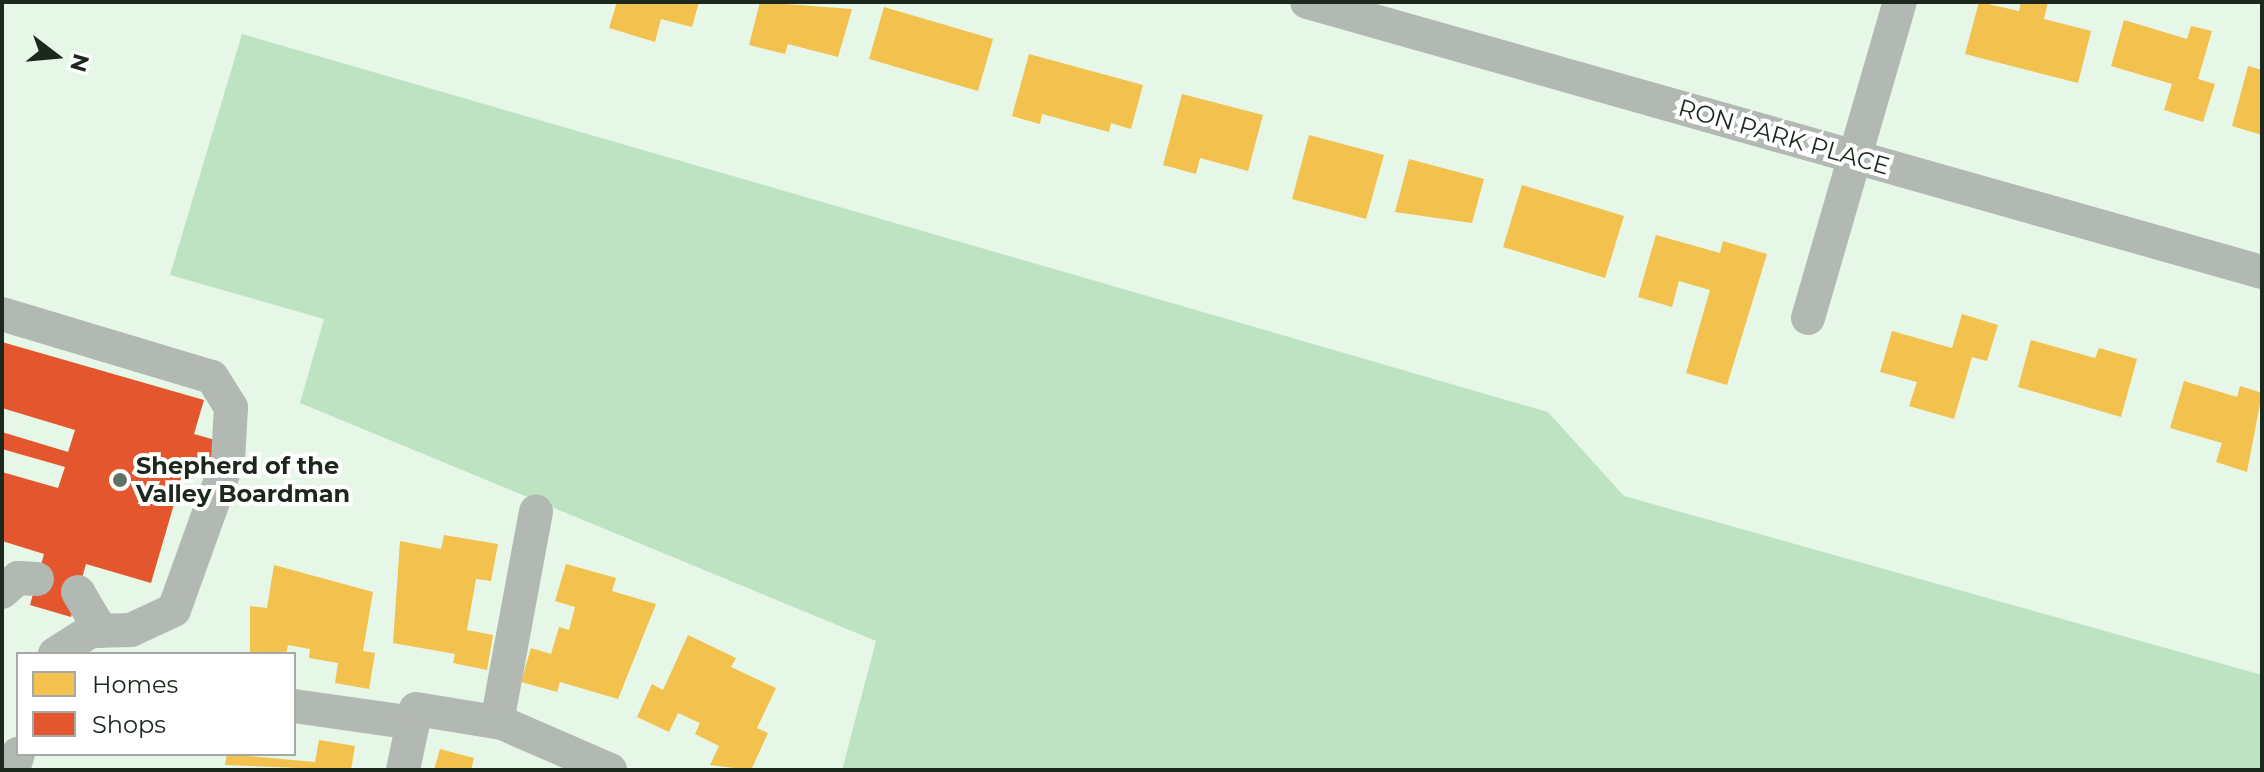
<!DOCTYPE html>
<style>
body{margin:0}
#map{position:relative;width:2264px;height:772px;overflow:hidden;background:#e6f7e8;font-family:Montserrat,sans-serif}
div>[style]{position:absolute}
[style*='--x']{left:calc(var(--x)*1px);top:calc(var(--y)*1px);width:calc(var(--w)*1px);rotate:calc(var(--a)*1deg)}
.green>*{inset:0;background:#bee3c2}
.homes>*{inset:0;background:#f2c14e}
.shops>*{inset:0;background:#e4572e}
.minor>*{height:34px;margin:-17px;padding:0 17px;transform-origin:17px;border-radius:17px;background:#b2b8b2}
.dots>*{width:22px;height:22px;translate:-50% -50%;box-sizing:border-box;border:4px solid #fff;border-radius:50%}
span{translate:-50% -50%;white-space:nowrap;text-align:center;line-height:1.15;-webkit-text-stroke:8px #fff;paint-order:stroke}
.street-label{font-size:24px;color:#1c271d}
.poi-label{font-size:24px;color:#1c271d;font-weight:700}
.left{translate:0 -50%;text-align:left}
.frame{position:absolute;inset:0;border:4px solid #1c271d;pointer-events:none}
.legend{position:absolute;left:16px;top:652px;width:280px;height:104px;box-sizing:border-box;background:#fff;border:2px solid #a4a9a5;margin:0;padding:10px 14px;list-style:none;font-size:24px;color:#1c271d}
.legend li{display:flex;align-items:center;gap:16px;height:40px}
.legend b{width:40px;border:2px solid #a4a9a5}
.north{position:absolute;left:16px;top:16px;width:80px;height:80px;-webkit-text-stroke:6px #fff;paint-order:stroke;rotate:106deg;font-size:22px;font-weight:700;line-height:32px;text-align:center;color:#1c271d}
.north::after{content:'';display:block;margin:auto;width:28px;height:36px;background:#1c271d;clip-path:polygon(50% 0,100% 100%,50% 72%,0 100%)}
</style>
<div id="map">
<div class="green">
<div style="clip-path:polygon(242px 34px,1548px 412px,1624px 496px,2262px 675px,2262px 770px,842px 770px,876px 641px,300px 403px,324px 319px,170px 275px)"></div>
</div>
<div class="homes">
<div style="clip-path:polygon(617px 2px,699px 2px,692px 27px,661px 19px,655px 42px,609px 28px)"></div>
<div style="clip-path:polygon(760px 2px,852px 9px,838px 57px,788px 44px,785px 54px,749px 45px)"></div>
<div style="clip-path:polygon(1979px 2px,2019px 11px,2021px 2px,2048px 2px,2044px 19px,2091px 31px,2078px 83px,1965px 54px)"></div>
<div style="clip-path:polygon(884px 7px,993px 39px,978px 91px,869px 59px)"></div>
<div style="clip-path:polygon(2124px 20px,2187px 39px,2191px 26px,2212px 31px,2198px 79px,2215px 84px,2203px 122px,2164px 110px,2172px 84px,2111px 66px)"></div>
<div style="clip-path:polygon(1029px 54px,1143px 85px,1131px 129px,1111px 123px,1109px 132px,1042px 114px,1040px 124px,1012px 116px)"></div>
<div style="clip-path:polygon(2248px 66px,2262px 70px,2262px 135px,2232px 126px)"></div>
<div style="clip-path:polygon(1182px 94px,1263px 115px,1248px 171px,1200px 158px,1196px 174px,1163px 165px)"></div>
<div style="clip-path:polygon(1309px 135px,1384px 155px,1366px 219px,1292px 199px)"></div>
<div style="clip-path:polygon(1409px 159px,1484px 179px,1472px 223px,1395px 212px)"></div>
<div style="clip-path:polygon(1522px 185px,1624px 216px,1605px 278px,1503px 247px)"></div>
<div style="clip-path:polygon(1656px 235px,1720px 253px,1723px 241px,1767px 254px,1727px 385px,1686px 373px,1710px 290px,1679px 281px,1672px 307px,1638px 297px)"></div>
<div style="clip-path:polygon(1962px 314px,1998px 325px,1987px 361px,1972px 357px,1954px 419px,1909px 406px,1917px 382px,1880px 372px,1892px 331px,1952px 348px)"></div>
<div style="clip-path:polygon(2031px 340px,2095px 358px,2099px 348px,2137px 359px,2121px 417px,2018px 387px)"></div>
<div style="clip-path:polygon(2184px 381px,2237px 397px,2240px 386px,2262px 393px,2247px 472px,2216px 462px,2222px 443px,2170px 428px)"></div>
<div style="clip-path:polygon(444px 535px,498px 544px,491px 581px,476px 579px,467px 630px,493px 635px,487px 670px,453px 663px,455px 654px,393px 643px,400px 541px,441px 549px)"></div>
<div style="clip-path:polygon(566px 564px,616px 578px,612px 591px,656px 604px,618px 699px,560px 682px,557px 692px,521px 682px,531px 648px,551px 654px,559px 627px,569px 630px,575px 607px,555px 601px)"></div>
<div style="clip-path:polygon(274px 565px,373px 592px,363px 651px,375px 653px,369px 689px,335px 683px,338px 663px,309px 658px,310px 649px,288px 645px,286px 654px,250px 654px,250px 606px,267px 608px)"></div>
<div style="clip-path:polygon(688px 635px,736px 658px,731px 667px,776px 688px,757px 728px,768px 733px,751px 770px,710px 765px,719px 746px,695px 734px,700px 723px,678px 713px,669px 732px,637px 717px,652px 684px,663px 690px)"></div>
<div style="clip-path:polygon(319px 740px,355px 746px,351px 770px,225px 765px,227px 754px,315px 762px)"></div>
<div style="clip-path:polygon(440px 749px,474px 758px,471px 770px,434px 770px)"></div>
</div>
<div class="shops">
<div style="clip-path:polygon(2px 342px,204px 400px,194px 434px,219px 441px,211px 470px,186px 463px,151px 583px,86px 564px,71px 617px,30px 605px,44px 554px,2px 541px,2px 472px,58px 488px,65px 467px,2px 449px,2px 432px,68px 452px,75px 430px,2px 408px)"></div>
</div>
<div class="minor">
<div style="--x:1307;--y:2;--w:992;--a:15.79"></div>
<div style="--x:2;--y:314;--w:219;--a:16.7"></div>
<div style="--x:212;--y:377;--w:36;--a:58"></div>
<div style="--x:231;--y:407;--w:53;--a:93.2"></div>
<div style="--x:228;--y:460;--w:159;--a:109.8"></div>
<div style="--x:174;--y:610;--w:47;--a:155.1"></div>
<div style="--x:131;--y:630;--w:40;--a:178.6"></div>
<div style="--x:91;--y:631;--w:43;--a:147.4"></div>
<div style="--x:1808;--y:318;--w:329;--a:-73.8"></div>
<div style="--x:2;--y:592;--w:21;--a:-41"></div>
<div style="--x:18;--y:578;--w:19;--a:3"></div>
<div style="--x:78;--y:592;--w:45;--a:59.5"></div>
<div style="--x:294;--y:706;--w:120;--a:8.1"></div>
<div style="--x:497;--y:722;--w:214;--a:-79.5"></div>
<div style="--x:13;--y:770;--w:17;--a:-73"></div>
<div style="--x:403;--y:770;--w:62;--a:-78"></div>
<div style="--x:416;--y:709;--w:87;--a:9.2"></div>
<div style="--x:502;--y:723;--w:118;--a:23.5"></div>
</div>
<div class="dots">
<div style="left:120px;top:480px;background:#637064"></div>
</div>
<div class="street-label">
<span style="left:1784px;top:137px;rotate:16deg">RON PARK PLACE</span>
</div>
<div class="poi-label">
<span class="left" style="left:136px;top:480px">Shepherd of the<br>Valley Boardman</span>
</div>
<div class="frame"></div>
<ul class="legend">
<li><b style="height:22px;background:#f2c14e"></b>Homes</li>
<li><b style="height:22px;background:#e4572e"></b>Shops</li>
</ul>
<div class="north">N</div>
</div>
